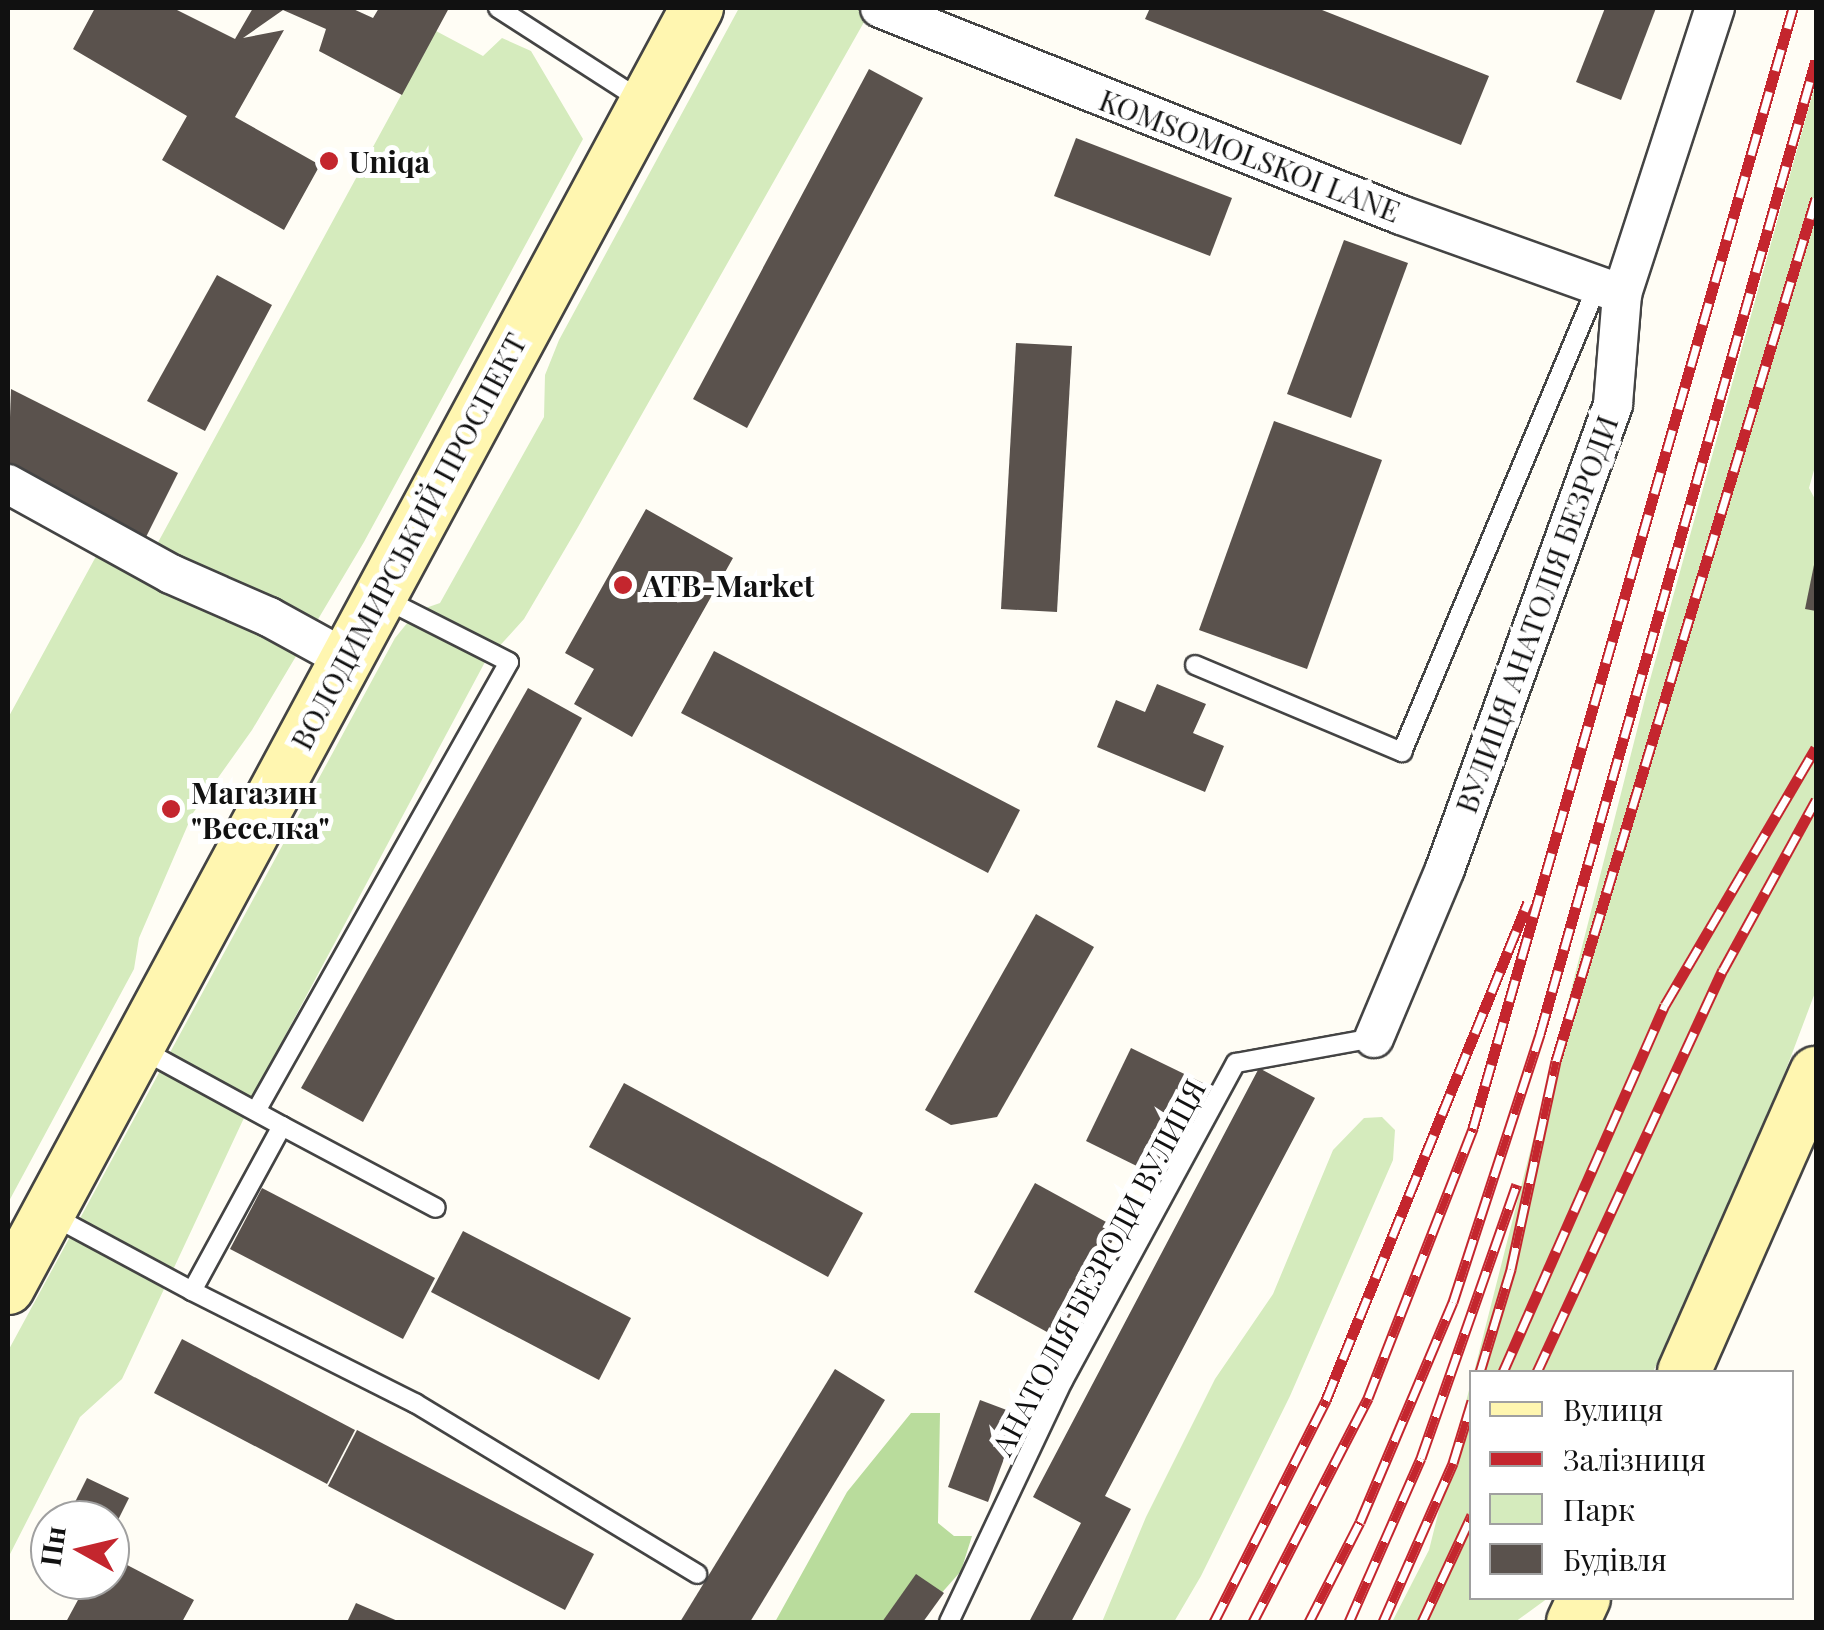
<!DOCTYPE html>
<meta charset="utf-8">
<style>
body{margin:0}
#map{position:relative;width:1824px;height:1630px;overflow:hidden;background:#fffdf5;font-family:"Playfair Display",serif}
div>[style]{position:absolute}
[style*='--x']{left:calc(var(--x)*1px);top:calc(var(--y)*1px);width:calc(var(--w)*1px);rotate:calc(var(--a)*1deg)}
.green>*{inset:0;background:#d5ebbd}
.forest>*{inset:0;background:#b9dc9c}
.building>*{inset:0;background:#5a524d}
.roads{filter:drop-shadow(2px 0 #444) drop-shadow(-2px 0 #444) drop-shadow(0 2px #444) drop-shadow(0 -2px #444)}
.lane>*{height:18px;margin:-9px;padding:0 9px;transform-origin:9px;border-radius:9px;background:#fff}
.street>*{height:38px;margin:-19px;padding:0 19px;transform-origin:19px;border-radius:19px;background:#fff}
.secondary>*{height:52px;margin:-26px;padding:0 26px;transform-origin:26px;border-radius:26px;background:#fff6b0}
.rail>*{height:11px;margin-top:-5.5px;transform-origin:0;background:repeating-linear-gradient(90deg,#fff 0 22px,#c4262e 0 44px);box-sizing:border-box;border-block:2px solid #c4262e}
.dots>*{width:28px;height:28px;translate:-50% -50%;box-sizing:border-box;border:5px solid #fff;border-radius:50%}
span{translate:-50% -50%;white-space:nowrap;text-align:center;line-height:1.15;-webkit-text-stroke:10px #fff;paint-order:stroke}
.street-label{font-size:30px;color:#111}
.poi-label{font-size:30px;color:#111;font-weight:700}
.left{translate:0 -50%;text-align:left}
.frame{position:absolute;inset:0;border:10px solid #111;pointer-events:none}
.legend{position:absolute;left:1469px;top:1370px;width:325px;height:230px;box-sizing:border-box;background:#fff;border:2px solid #a0a0a0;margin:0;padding:12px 18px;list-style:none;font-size:30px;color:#111}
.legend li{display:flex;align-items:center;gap:20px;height:50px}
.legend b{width:50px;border:2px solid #a0a0a0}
.north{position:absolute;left:30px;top:1500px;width:100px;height:100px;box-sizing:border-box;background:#fff;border:2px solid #a0a0a0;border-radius:50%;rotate:278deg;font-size:28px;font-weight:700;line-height:40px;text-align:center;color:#111}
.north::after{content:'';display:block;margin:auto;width:35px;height:45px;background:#c4262e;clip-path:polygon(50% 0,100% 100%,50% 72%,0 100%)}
</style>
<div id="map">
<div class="green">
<div style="clip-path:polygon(739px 8px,872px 8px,578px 527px,524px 619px,485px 662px,264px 1075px,122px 1379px,80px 1417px,8px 1558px,8px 1351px,395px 638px,417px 611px,440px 603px,544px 417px,545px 375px,559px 340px)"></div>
<div style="clip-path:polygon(436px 31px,483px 56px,502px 38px,531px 51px,583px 139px,364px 542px,252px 730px,193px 813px,139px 938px,134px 969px,8px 1203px,8px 718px,100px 549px,143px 570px)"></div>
<div style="clip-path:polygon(1816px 81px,1816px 463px,1809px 488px,1816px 501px,1816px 990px,1761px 1136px,1653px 1372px,1474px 1372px,1648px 687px)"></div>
<div style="clip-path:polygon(1382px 1117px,1395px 1130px,1393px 1160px,1290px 1396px,1201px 1576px,1174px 1622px,1102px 1622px,1146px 1517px,1215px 1379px,1273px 1294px,1333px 1150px,1364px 1118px)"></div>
<div style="clip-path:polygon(1471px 1382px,1472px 1598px,1548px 1598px,1515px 1622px,1392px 1622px,1429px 1550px)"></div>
</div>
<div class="forest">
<div style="clip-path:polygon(911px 1413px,940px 1413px,938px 1523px,954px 1536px,972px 1536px,961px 1571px,916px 1622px,775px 1622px,847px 1492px)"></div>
</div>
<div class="building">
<div style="clip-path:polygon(95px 8px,173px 8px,235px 39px,253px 8px,351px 8px,373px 18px,379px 8px,449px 8px,402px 95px,319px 51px,326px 29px,283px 10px,243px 38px,284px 30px,235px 117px,320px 165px,284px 230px,162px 160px,187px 116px,73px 49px)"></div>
<div style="clip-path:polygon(1150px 8px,1317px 8px,1489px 76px,1461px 145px,1145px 19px)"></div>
<div style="clip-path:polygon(1605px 8px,1656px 8px,1621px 100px,1576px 82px)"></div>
<div style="clip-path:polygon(869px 69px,923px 98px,747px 428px,693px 399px)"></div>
<div style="clip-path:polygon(1076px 138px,1232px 198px,1210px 256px,1054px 196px)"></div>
<div style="clip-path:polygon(1344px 240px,1408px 263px,1351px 418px,1287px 394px)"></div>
<div style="clip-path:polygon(217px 275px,272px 305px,205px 431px,147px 401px)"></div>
<div style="clip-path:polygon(1016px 343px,1072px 346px,1057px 612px,1001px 609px)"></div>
<div style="clip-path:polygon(11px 389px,178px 473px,144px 541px,8px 473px)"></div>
<div style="clip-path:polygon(1274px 421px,1382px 460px,1307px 669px,1199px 630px)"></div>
<div style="clip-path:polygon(646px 509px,733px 558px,632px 737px,574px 704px,594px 669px,565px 653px)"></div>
<div style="clip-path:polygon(1815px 560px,1816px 560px,1816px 611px,1805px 609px)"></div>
<div style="clip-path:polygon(714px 651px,1020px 810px,988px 873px,681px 713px)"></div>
<div style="clip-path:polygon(1157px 684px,1206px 704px,1193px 733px,1224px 746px,1205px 792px,1097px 747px,1116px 700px,1145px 712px)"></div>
<div style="clip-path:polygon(528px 688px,582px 718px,363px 1122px,301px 1088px)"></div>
<div style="clip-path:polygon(1036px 914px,1094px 947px,997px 1117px,951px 1125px,925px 1110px)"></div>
<div style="clip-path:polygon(1131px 1048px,1205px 1084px,1159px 1177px,1086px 1141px)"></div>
<div style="clip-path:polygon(1259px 1068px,1315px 1098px,1105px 1496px,1131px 1509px,1071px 1622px,1029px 1622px,1081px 1523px,1033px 1497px)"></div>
<div style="clip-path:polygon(624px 1083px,863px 1213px,828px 1277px,589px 1147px)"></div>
<div style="clip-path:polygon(1035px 1183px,1119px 1229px,1058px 1338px,974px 1292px)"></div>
<div style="clip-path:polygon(262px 1188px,435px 1278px,403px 1339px,230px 1249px)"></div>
<div style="clip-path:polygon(463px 1231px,631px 1318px,599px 1380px,431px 1292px)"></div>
<div style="clip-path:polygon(182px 1339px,355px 1430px,327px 1484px,154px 1393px)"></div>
<div style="clip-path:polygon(835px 1369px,885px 1400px,750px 1622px,680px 1622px)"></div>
<div style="clip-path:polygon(980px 1400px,1020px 1415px,988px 1502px,948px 1487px)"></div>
<div style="clip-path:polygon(357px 1430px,594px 1554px,565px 1610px,328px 1486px)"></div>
<div style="clip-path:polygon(87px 1478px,129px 1498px,110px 1536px,110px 1520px,66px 1520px)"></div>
<div style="clip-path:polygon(50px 1552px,50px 1580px,110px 1580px,110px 1556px,194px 1600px,182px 1622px,66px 1622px,79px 1598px,38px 1576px)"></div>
<div style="clip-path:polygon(916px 1574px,944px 1593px,923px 1622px,882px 1622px)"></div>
<div style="clip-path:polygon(356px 1603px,400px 1622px,347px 1622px)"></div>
</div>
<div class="roads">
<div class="lane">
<div style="--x:498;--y:8;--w:170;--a:32.8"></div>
<div style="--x:1195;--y:665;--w:225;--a:22.8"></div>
<div style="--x:1402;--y:752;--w:507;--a:-67.28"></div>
<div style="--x:141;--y:1049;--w:161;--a:28.6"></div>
<div style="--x:282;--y:1126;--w:188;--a:118.6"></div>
<div style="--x:192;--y:1291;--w:250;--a:26.7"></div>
<div style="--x:415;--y:1403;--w:330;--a:31.2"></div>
<div style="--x:256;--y:1111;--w:515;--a:-60.6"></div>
<div style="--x:509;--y:662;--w:141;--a:-153.1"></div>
<div style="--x:282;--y:1126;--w:174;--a:28"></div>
<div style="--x:51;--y:1215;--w:160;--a:28.3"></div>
<div style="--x:949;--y:1622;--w:267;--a:-64.7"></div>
<div style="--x:1063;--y:1381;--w:362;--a:-61.5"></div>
<div style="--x:1236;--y:1063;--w:140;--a:-10.3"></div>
</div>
<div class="street">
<div style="--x:880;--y:8;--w:561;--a:21.67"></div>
<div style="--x:1401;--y:215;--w:235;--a:19.7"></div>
<div style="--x:8;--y:484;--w:186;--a:28.9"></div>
<div style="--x:171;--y:574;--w:107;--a:23.7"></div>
<div style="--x:269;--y:617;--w:85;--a:28.7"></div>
<div style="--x:1374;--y:1038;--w:183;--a:-67.2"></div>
<div style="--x:1445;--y:869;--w:494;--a:-70.1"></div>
<div style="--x:1613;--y:404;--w:110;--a:-85.3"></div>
<div style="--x:1622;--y:294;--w:301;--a:-72"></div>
</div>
<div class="secondary">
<div style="--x:8;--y:1288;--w:1454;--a:-61.71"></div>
<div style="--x:1684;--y:1372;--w:327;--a:-66.2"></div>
<div style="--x:1573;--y:1622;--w:26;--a:-65"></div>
</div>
</div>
<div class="rail">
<div style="--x:1480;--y:1372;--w:108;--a:-73.2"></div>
<div style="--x:1511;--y:1269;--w:213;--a:-77.8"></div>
<div style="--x:1556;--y:1061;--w:901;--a:-73.23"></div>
<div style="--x:1503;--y:1372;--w:401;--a:-66.2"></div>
<div style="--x:1665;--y:1005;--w:298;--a:-59.6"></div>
<div style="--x:1537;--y:1372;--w:443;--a:-65.2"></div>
<div style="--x:1723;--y:970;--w:194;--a:-61.3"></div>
<div style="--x:1214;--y:1622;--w:249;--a:-63.2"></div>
<div style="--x:1326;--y:1400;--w:537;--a:-67.92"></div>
<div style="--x:1253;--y:1622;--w:252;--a:-62.8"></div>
<div style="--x:1368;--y:1398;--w:290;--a:-68.7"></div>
<div style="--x:1473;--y:1128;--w:1165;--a:-74.05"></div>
<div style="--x:1309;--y:1622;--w:112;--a:-63"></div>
<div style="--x:1360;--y:1522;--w:239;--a:-67.1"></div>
<div style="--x:1453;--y:1302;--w:282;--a:-72"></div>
<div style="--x:1540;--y:1034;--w:1012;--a:-74.18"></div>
<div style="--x:1349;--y:1622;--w:179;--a:-66.3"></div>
<div style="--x:1421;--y:1458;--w:290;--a:-70.7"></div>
<div style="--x:1383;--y:1622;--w:174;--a:-66.2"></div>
<div style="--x:1453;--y:1463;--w:65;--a:-73"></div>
<div style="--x:1422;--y:1622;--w:118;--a:-65"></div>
</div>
<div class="dots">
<div style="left:329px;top:161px;background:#c4262e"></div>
<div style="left:623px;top:585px;background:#c4262e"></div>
<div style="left:171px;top:809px;background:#c4262e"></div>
</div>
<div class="street-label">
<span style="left:1250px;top:155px;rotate:21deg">KOMSOMOLSKOI LANE</span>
<span style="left:408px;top:541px;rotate:-62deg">ВОЛОДИМИРСЬКИЙ ПРОСПЕКТ</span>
<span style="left:1536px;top:614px;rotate:-70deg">ВУЛИЦЯ АНАТОЛІЯ БЕЗРОДИ</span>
<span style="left:1098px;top:1267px;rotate:-62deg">АНАТОЛІЯ БЕЗРОДИ ВУЛИЦЯ</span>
</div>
<div class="poi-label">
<span class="left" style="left:349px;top:161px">Uniqa</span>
<span class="left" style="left:643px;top:585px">ATB-Market</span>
<span class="left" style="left:191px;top:809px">Магазин<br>"Веселка"</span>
</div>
<div class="frame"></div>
<ul class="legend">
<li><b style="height:12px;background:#fff6b0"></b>Вулиця</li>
<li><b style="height:12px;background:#c4262e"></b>Залізниця</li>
<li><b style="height:28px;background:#d5ebbd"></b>Парк</li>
<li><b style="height:28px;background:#5a524d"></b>Будівля</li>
</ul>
<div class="north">Пн</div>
</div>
